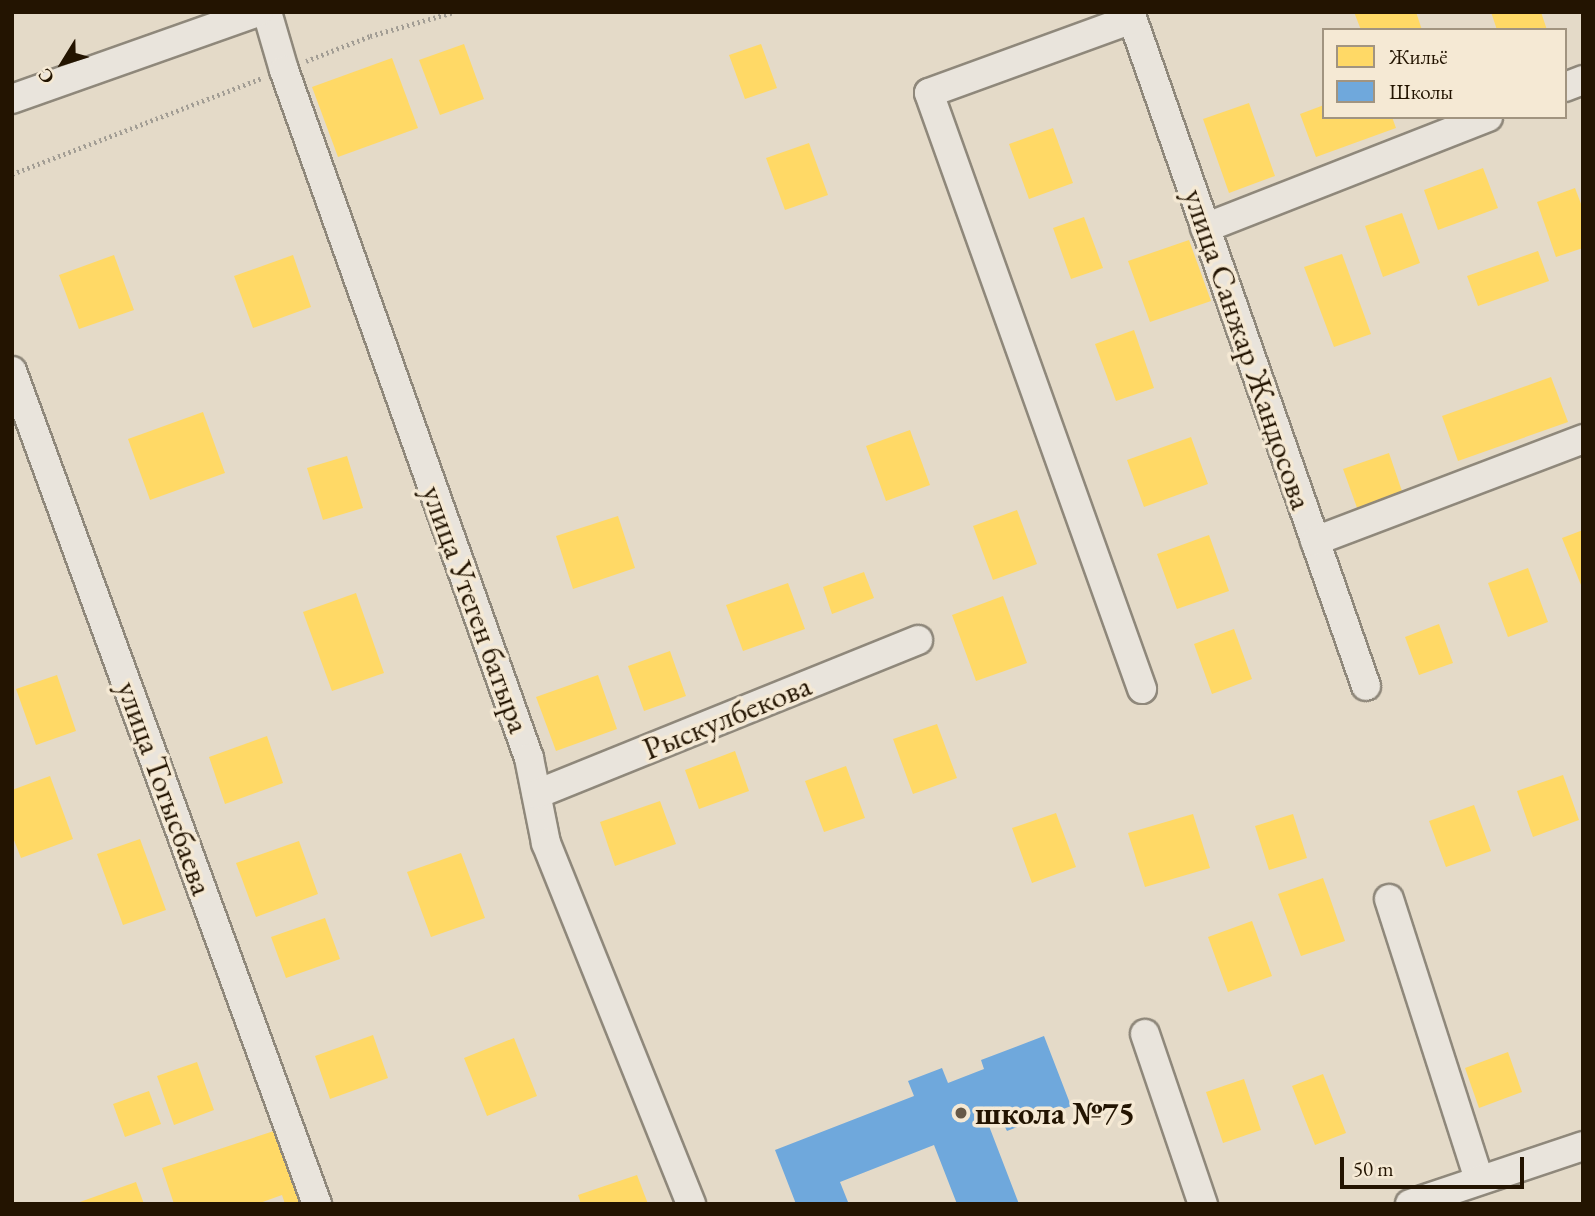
<!DOCTYPE html>
<meta charset="utf-8">
<style>
body{margin:0}
#map{position:relative;width:1595px;height:1216px;overflow:hidden;background:#e4dac8;font-family:"EB Garamond",serif}
div>[style]{position:absolute}
[style*='--x']{left:calc(var(--x)*1px);top:calc(var(--y)*1px);width:calc(var(--w)*1px);rotate:calc(var(--a)*1deg)}
.homes>*{inset:0;background:#ffd966}
.schools>*{inset:0;background:#6fa8dc}
.path>*{height:4.5px;margin-top:-2.25px;transform-origin:0;background:repeating-linear-gradient(90deg,#a29d94 0 2px,transparent 0 5.5px)}
.roads{filter:drop-shadow(2px 0 #8f887b) drop-shadow(-2px 0 #8f887b) drop-shadow(0 2px #8f887b) drop-shadow(0 -2px #8f887b)}
.minor>*{height:28px;margin:-14px;padding:0 14px;transform-origin:14px;border-radius:14px;background:#e9e4dc}
.dots>*{width:19px;height:19px;translate:-50% -50%;box-sizing:border-box;border:4px solid #f5e9d4;border-radius:50%}
span{translate:-50% -50%;white-space:nowrap;text-align:center;line-height:1.15;-webkit-text-stroke:7px #f5e9d4;paint-order:stroke}
.street-label{font-size:32px;color:#231401}
.poi-label{font-size:32px;color:#231401;font-weight:700}
.left{translate:0 -50%;text-align:left}
.frame{position:absolute;inset:0;border:14px solid #231401;pointer-events:none}
.legend{position:absolute;left:1322px;top:28px;width:245px;height:91px;box-sizing:border-box;background:#f5e9d4;border:2px solid #a19480;margin:0;padding:9px 12px;list-style:none;font-size:21px;color:#231401}
.legend li{display:flex;align-items:center;gap:14px;height:35px}
.legend b{width:35px;border:2px solid #a19480}
.north{position:absolute;left:28px;top:28px;width:70px;height:70px;-webkit-text-stroke:5px #f5e9d4;paint-order:stroke;rotate:232deg;font-size:19px;font-weight:700;line-height:28px;text-align:center;color:#231401}
.north::after{content:'';display:block;margin:auto;width:24px;height:32px;background:#231401;clip-path:polygon(50% 0,100% 100%,50% 72%,0 100%)}
.scale{position:absolute;left:1340px;top:1157px;width:184px;height:32px;box-sizing:border-box;border:4px solid #231401;border-top:0;padding-left:9px;font-size:21px;line-height:24px;white-space:nowrap;color:#231401;-webkit-text-stroke:5px #f5e9d4;paint-order:stroke}
</style>
<div id="map">
<div class="homes">
<div style="clip-path:polygon(1354px 12px,1416px 12px,1422px 30px,1361px 30px)"></div>
<div style="clip-path:polygon(1491px 12px,1541px 12px,1547px 30px,1497px 30px)"></div>
<div style="clip-path:polygon(464px 44px,484px 99px,440px 115px,419px 60px)"></div>
<div style="clip-path:polygon(761px 44px,777px 88px,745px 99px,729px 55px)"></div>
<div style="clip-path:polygon(392px 58px,418px 128px,338px 157px,312px 87px)"></div>
<div style="clip-path:polygon(1249px 103px,1275px 176px,1229px 193px,1203px 119px)"></div>
<div style="clip-path:polygon(1324px 105px,1324px 117px,1392px 117px,1396px 128px,1316px 157px,1300px 114px)"></div>
<div style="clip-path:polygon(1053px 128px,1073px 183px,1029px 199px,1009px 144px)"></div>
<div style="clip-path:polygon(809px 143px,828px 195px,785px 210px,766px 158px)"></div>
<div style="clip-path:polygon(1483px 168px,1498px 208px,1438px 230px,1424px 190px)"></div>
<div style="clip-path:polygon(1575px 188px,1583px 209px,1583px 248px,1556px 257px,1537px 202px)"></div>
<div style="clip-path:polygon(1402px 213px,1420px 263px,1383px 277px,1365px 226px)"></div>
<div style="clip-path:polygon(1084px 217px,1103px 268px,1071px 279px,1053px 228px)"></div>
<div style="clip-path:polygon(1189px 240px,1211px 301px,1150px 322px,1128px 261px)"></div>
<div style="clip-path:polygon(1538px 251px,1549px 281px,1478px 306px,1467px 276px)"></div>
<div style="clip-path:polygon(1342px 254px,1371px 334px,1334px 347px,1304px 267px)"></div>
<div style="clip-path:polygon(114px 255px,134px 310px,79px 329px,59px 275px)"></div>
<div style="clip-path:polygon(293px 255px,311px 307px,253px 328px,234px 276px)"></div>
<div style="clip-path:polygon(1134px 330px,1154px 388px,1116px 401px,1095px 344px)"></div>
<div style="clip-path:polygon(1551px 377px,1568px 422px,1458px 461px,1442px 416px)"></div>
<div style="clip-path:polygon(203px 412px,225px 473px,150px 500px,128px 439px)"></div>
<div style="clip-path:polygon(910px 430px,930px 485px,886px 501px,866px 446px)"></div>
<div style="clip-path:polygon(1191px 437px,1208px 484px,1144px 507px,1127px 460px)"></div>
<div style="clip-path:polygon(1389px 453px,1405px 500px,1360px 516px,1343px 469px)"></div>
<div style="clip-path:polygon(347px 456px,363px 508px,323px 520px,307px 468px)"></div>
<div style="clip-path:polygon(1017px 510px,1037px 564px,993px 580px,973px 526px)"></div>
<div style="clip-path:polygon(618px 516px,635px 568px,573px 589px,556px 536px)"></div>
<div style="clip-path:polygon(1583px 530px,1583px 590px,1562px 538px)"></div>
<div style="clip-path:polygon(1209px 535px,1229px 591px,1177px 609px,1157px 554px)"></div>
<div style="clip-path:polygon(1528px 568px,1548px 622px,1508px 637px,1488px 583px)"></div>
<div style="clip-path:polygon(864px 572px,874px 598px,832px 614px,823px 587px)"></div>
<div style="clip-path:polygon(788px 583px,805px 629px,743px 651px,726px 605px)"></div>
<div style="clip-path:polygon(356px 593px,384px 673px,332px 691px,303px 612px)"></div>
<div style="clip-path:polygon(1003px 596px,1027px 663px,976px 681px,952px 615px)"></div>
<div style="clip-path:polygon(1439px 624px,1453px 663px,1419px 675px,1405px 637px)"></div>
<div style="clip-path:polygon(1234px 629px,1252px 679px,1212px 694px,1194px 644px)"></div>
<div style="clip-path:polygon(670px 651px,686px 696px,644px 711px,628px 666px)"></div>
<div style="clip-path:polygon(57px 675px,76px 731px,36px 745px,16px 689px)"></div>
<div style="clip-path:polygon(598px 675px,617px 729px,556px 751px,536px 697px)"></div>
<div style="clip-path:polygon(937px 724px,957px 778px,913px 794px,893px 739px)"></div>
<div style="clip-path:polygon(267px 736px,283px 783px,225px 804px,209px 757px)"></div>
<div style="clip-path:polygon(735px 751px,749px 791px,699px 809px,685px 770px)"></div>
<div style="clip-path:polygon(846px 766px,865px 818px,824px 832px,805px 781px)"></div>
<div style="clip-path:polygon(1563px 775px,1579px 820px,1533px 837px,1517px 791px)"></div>
<div style="clip-path:polygon(50px 776px,73px 839px,21px 858px,12px 835px,12px 790px)"></div>
<div style="clip-path:polygon(660px 801px,676px 844px,615px 866px,600px 822px)"></div>
<div style="clip-path:polygon(1474px 805px,1491px 851px,1446px 867px,1429px 821px)"></div>
<div style="clip-path:polygon(1056px 813px,1076px 867px,1032px 883px,1012px 828px)"></div>
<div style="clip-path:polygon(1193px 814px,1210px 868px,1145px 887px,1128px 833px)"></div>
<div style="clip-path:polygon(1293px 814px,1307px 858px,1269px 870px,1255px 826px)"></div>
<div style="clip-path:polygon(140px 839px,166px 910px,123px 925px,97px 854px)"></div>
<div style="clip-path:polygon(299px 841px,318px 894px,256px 917px,236px 863px)"></div>
<div style="clip-path:polygon(461px 853px,485px 918px,431px 937px,407px 872px)"></div>
<div style="clip-path:polygon(1323px 878px,1345px 941px,1301px 956px,1278px 894px)"></div>
<div style="clip-path:polygon(325px 918px,340px 959px,286px 978px,271px 937px)"></div>
<div style="clip-path:polygon(1252px 921px,1272px 976px,1228px 992px,1208px 937px)"></div>
<div style="clip-path:polygon(373px 1035px,388px 1078px,330px 1099px,315px 1056px)"></div>
<div style="clip-path:polygon(514px 1038px,537px 1096px,487px 1116px,464px 1058px)"></div>
<div style="clip-path:polygon(1508px 1052px,1522px 1092px,1479px 1108px,1465px 1068px)"></div>
<div style="clip-path:polygon(197px 1062px,214px 1110px,174px 1125px,157px 1076px)"></div>
<div style="clip-path:polygon(1323px 1074px,1346px 1133px,1315px 1145px,1292px 1086px)"></div>
<div style="clip-path:polygon(1244px 1079px,1261px 1130px,1223px 1143px,1206px 1092px)"></div>
<div style="clip-path:polygon(149px 1091px,161px 1124px,125px 1137px,113px 1104px)"></div>
<div style="clip-path:polygon(280px 1129px,305px 1204px,285px 1204px,282px 1195px,257px 1204px,174px 1204px,162px 1168px)"></div>
<div style="clip-path:polygon(637px 1175px,648px 1204px,581px 1204px,578px 1195px)"></div>
<div style="clip-path:polygon(136px 1182px,144px 1204px,77px 1204px,77px 1203px)"></div>
<div style="clip-path:polygon(997px 1187px,1004px 1204px,955px 1204px)"></div>
</div>
<div class="schools">
<div style="clip-path:polygon(1044px 1036px,1071px 1106px,1007px 1131px,1002px 1121px,989px 1126px,1019px 1204px,957px 1204px,934px 1145px,840px 1182px,848px 1202px,796px 1204px,775px 1150px,914px 1096px,908px 1081px,942px 1068px,948px 1083px,984px 1069px,981px 1060px)"></div>
</div>
<div class="path">
<div style="--x:306;--y:61;--w:69;--a:-21.3"></div>
<div style="--x:370;--y:36;--w:87;--a:-15.9"></div>
<div style="--x:12;--y:174;--w:268;--a:-21"></div>
</div>
<div class="roads">
<div class="minor">
<div style="--x:267;--y:12;--w:60;--a:73.7"></div>
<div style="--x:284;--y:70;--w:730;--a:70.4"></div>
<div style="--x:529;--y:758;--w:87;--a:78.7"></div>
<div style="--x:546;--y:843;--w:389;--a:68.1"></div>
<div style="--x:1130;--y:12;--w:714;--a:70.7"></div>
<div style="--x:1132;--y:19;--w:216;--a:160"></div>
<div style="--x:929;--y:93;--w:633;--a:70.33"></div>
<div style="--x:1565;--y:87;--w:19;--a:-21"></div>
<div style="--x:12;--y:99;--w:261;--a:-19.5"></div>
<div style="--x:1205;--y:228;--w:304;--a:-21.4"></div>
<div style="--x:12;--y:371;--w:887;--a:69.89"></div>
<div style="--x:1315;--y:541;--w:287;--a:-20.8"></div>
<div style="--x:537;--y:794;--w:411;--a:-22"></div>
<div style="--x:1389;--y:899;--w:294;--a:72.2"></div>
<div style="--x:1145;--y:1034;--w:180;--a:71.2"></div>
<div style="--x:1410;--y:1204;--w:182;--a:-18.5"></div>
</div>
</div>
<div class="dots">
<div style="left:961px;top:1113px;background:#675947"></div>
</div>
<div class="street-label">
<span style="left:1248px;top:349px;rotate:71deg">улица Санжар Жандосова</span>
<span style="left:476px;top:609px;rotate:70deg">улица Утеген батыра</span>
<span style="left:727px;top:717px;rotate:-22deg">Рыскулбекова</span>
<span style="left:165px;top:788px;rotate:70deg">улица Тогысбаева</span>
</div>
<div class="poi-label">
<span class="left" style="left:975px;top:1113px">школа №75</span>
</div>
<div class="frame"></div>
<ul class="legend">
<li><b style="height:19px;background:#ffd966"></b>Жильё</li>
<li><b style="height:19px;background:#6fa8dc"></b>Школы</li>
</ul>
<div class="north">С</div>
<div class="scale">50 m</div>
</div>
